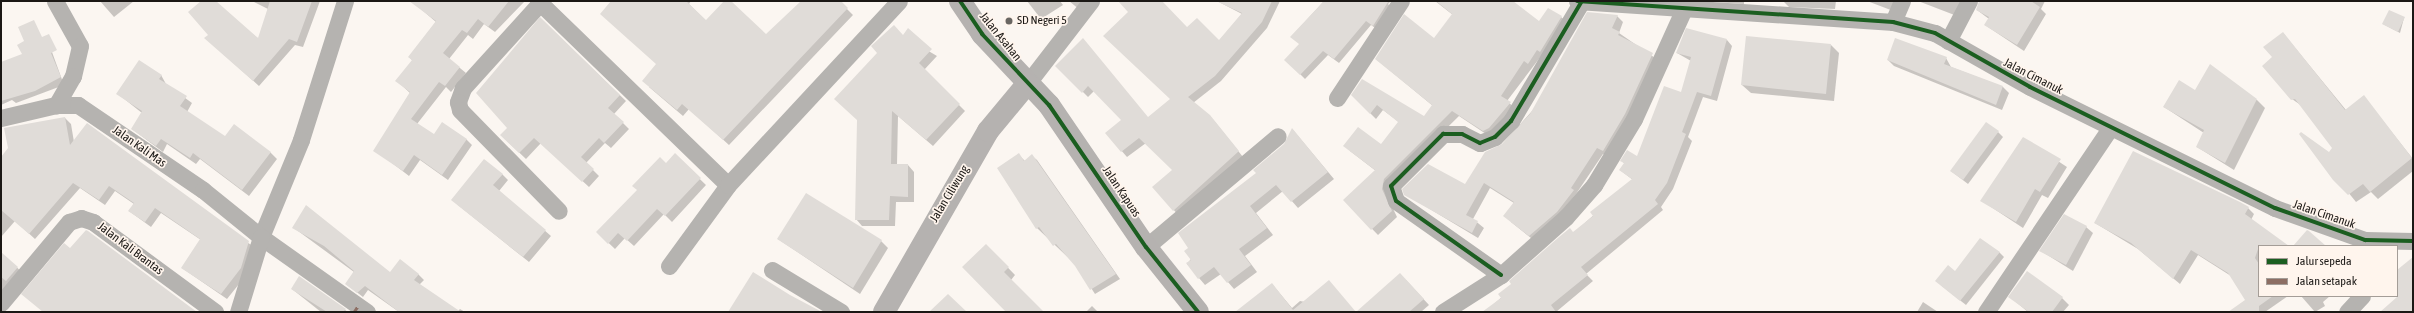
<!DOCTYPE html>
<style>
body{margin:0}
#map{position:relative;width:2414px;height:313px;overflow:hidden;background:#fbf6f1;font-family:"Asap Condensed",sans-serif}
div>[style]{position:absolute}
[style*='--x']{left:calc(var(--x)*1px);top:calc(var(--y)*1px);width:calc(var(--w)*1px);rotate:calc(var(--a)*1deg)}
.shadow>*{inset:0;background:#0003}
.building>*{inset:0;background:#e0dcd8}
.street>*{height:17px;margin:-8.5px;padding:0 8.5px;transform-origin:8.5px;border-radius:8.5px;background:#b5b3b0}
.secondary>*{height:22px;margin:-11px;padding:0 11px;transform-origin:11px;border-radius:11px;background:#b5b2b0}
.quiet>*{height:3px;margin-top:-1.5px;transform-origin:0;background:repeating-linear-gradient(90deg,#8d6e63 0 6px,transparent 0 9px)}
.cycleway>*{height:4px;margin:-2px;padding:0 2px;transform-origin:2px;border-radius:2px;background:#1b5e20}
.dots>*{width:11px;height:11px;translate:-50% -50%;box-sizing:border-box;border:2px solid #fff5ed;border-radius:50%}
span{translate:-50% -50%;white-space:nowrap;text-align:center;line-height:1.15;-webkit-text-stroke:3.5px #fff5ed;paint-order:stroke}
.poi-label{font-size:12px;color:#1b1815}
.left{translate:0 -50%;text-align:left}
.street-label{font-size:12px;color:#1b1815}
.frame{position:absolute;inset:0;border:2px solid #1b1815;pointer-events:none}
.legend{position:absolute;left:2258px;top:245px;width:140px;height:52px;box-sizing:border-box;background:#fff5ed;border:1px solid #a49d97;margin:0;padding:5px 7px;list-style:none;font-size:12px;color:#1b1815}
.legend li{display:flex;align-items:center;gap:8px;height:20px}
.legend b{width:20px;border:1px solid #a49d97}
</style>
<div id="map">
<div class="shadow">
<div style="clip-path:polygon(100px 1px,134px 1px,114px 17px)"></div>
<div style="clip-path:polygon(203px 1px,209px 1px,259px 39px,268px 9px,252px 1px,320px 1px,303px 47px,295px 45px,259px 86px,212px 44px)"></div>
<div style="clip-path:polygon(417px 1px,525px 1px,495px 32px,484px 24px,473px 39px,468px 35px,449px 59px,466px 73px,451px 92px,446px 87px,417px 124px,434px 136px,466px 139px,472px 145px,448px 180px,420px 160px,409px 176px,375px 150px,410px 93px,397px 81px,413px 61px,409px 57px,436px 22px,415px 4px)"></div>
<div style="clip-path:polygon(613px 1px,691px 1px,689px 4px,706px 21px,730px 1px,766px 36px,802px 1px,839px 1px,853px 15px,729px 145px,689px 109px,683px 116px,649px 87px,657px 64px)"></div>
<div style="clip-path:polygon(1027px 1px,1060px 1px,1063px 5px,1041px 19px)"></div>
<div style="clip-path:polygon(1069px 1px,1088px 1px,1080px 10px)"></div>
<div style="clip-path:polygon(1126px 1px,1160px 1px,1188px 29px,1219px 41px,1242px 14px,1217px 1px,1280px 1px,1267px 28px,1221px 81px,1193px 103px,1215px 122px,1243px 157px,1179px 216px,1154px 187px,1174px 170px,1146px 143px,1127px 157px,1106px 133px,1123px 120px,1094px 91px,1088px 97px,1057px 66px,1148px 118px,1171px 99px)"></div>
<div style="clip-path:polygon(1324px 1px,1391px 1px,1388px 4px,1392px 8px,1378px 30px,1371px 25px,1339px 63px,1328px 55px,1305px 79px,1286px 60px,1300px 44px,1292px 36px)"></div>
<div style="clip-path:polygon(1435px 1px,1511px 1px,1539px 23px,1561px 17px,1567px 22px,1507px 101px,1516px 109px,1489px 136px,1459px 116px,1389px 185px,1387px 196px,1397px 217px,1378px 235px,1344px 200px,1376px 171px,1350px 151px,1381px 146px,1399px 122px,1383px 110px,1376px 119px,1352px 95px,1425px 118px,1433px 106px,1376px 59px,1434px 39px,1453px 15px)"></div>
<div style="clip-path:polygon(1698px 1px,1744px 1px,1744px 4px)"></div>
<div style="clip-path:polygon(1783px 1px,1836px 1px,1835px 9px,1789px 7px)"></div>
<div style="clip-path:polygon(1867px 1px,1902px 1px,1896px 12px)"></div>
<div style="clip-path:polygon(1918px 1px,1969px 1px,1957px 16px)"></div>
<div style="clip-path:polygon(1980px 1px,2045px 1px,2041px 9px,2046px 14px,2024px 51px,1985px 25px,1989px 19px,1977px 10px)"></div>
<div style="clip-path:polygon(1617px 16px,1623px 22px,1619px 33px,1658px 60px,1609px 157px,1603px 154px,1576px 194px,1536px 242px,1511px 222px,1514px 203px,1490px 188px,1473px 219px,1484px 228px,1478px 238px,1405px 194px,1466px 185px)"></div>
<div style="clip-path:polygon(2404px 18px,2400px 33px,2383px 24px)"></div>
<div style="clip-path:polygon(541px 19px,626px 101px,614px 114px,629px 129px,611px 148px,605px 143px,586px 163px,599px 176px,589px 187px,541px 143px,526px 159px,507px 141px)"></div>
<div style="clip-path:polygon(2283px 33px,2346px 110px,2364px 97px,2413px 159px,2413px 171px,2378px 199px,2371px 192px,2356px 202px,2301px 134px,2329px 153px,2333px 148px,2302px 106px,2292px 99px,2273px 57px)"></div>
<div style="clip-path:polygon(903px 36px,937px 56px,924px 70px,965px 111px,933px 146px,898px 116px,897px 165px,908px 165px,914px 172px,914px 202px,896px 202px,895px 226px,862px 226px,856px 219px)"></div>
<div style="clip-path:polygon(1727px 40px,1732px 46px,1717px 101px,1703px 97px,1688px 137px,1692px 141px,1673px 189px,1661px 207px,1663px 210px,1586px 274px,1593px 281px,1556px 312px,1485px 312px,1633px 180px,1620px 170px,1625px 164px,1622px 161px,1637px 158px,1682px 94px,1691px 61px,1677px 53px)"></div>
<div style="clip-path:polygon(1831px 45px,1839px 53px,1834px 101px,1751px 93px,1742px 85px)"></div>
<div style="clip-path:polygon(52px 52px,64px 85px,16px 103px,12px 100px,1px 105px,1px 63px)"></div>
<div style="clip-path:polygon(1946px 58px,1951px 67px,2003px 87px,2009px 93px,2002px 110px,1894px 66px,1888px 60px)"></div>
<div style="clip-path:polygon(161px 75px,166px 84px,192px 103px,187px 112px,225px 138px,270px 152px,277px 159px,249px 196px,200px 159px,196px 164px,167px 144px,163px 152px,132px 129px,142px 113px,118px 94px)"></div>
<div style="clip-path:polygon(2195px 91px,2257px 100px,2265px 108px,2234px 170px,2197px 147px,2204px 133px,2164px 107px)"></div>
<div style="clip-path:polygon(65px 118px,71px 124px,74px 142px,255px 247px,247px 274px,227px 299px,182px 268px,201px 240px,161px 213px,151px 227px,129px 211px,134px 204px,115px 191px,105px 205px,80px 188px,35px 239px,15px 221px,1px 237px,1px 168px)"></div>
<div style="clip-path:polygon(1293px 130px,1334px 179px,1298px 208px,1283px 191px,1256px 213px,1273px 235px,1245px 256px,1257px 272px,1234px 289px,1221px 274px,1205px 285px,1187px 264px,1257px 174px,1285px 144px)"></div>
<div style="clip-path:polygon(1998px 132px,2003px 137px,1968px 184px,1951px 171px)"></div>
<div style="clip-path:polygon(2023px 138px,2067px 167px,2048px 198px,2042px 195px,2023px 228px,1982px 201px)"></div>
<div style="clip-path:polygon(675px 155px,706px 185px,672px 222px,664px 214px,634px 246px,625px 238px,615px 249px,597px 232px)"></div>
<div style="clip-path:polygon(1019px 155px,1025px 161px,1032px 156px,1037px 160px,1120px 279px,1095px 294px,1076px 265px,1037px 228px,999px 169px)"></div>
<div style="clip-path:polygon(502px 174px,508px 180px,499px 191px,551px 236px,529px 262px,458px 205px)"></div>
<div style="clip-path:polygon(2248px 208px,2254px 214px,2251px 220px,2287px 246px,2259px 246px,2259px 296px,2288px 296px,2265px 312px,2230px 312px,2246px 300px,2231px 276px,2198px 255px,2180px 284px,2138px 249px,2095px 223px)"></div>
<div style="clip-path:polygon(2086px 227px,2093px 233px,2073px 271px,2041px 251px)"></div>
<div style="clip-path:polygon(294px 228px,391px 273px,418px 274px,424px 280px,419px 285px,458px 311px,460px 309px,465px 312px,399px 312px,368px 290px,363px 297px,346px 284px,354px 272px)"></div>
<div style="clip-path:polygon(778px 239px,881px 241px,888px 248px,860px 294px)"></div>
<div style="clip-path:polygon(986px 245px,1015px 275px,1011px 280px,1043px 312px,1008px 312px)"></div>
<div style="clip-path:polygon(1999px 252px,2004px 257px,1966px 305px,1942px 286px,1956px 272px)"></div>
<div style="clip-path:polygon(1px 253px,23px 273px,1px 302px)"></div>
<div style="clip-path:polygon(299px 278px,348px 312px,321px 312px,292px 289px)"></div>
<div style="clip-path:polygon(1406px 280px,1429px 305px,1421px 312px,1358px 312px)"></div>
<div style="clip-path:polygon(1272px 284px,1292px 308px,1300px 301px,1355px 312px,1246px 312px)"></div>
<div style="clip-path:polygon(2301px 296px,2330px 296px,2323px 302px,2325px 306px,2315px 312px)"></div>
<div style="clip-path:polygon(2010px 297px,2062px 298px,2069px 305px,2063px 312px,2028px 312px)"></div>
<div style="clip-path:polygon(1923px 302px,1938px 312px,1917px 312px)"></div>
<div style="clip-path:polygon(1092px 306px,1098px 312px,1086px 312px)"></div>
</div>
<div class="building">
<div style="clip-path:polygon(201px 1px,216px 1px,258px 38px,270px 1px,312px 1px,297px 42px,289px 39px,253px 81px,204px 38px,208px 35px,188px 12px)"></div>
<div style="clip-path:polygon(409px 1px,509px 1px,488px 27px,478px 19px,467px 33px,462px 30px,443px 53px,460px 67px,445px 86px,439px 82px,411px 119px,434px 134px,442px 122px,467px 139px,442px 175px,414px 155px,403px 171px,373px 151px,410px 92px,395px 81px,412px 60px,408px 57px,436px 21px)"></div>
<div style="clip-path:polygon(611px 1px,686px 1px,706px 20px,724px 1px,731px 1px,766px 34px,801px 1px,841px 1px,848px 8px,723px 140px,682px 104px,677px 110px,642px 81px,656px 64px,600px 14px)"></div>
<div style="clip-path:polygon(1118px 1px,1162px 1px,1187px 27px,1197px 18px,1219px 40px,1242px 13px,1216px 1px,1272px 1px,1262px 22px,1215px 76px,1188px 97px,1210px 115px,1239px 151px,1173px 211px,1152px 187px,1172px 170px,1139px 138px,1121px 152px,1105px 133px,1121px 120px,1088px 86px,1082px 93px,1055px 66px,1083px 38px,1148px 117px,1170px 99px,1103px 36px,1128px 12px)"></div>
<div style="clip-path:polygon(1324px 1px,1388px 2px,1373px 26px,1366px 21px,1334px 59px,1323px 51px,1300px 75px,1284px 60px,1299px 44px,1290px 37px)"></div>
<div style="clip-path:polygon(1436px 1px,1513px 1px,1539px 21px,1548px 8px,1562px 16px,1540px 52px,1537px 50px,1528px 64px,1524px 61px,1501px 96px,1511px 102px,1489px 128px,1483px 131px,1452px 111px,1384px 179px,1382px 189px,1392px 211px,1371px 230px,1343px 200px,1375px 170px,1343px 146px,1358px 127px,1381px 144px,1398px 122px,1377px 105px,1370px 114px,1351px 95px,1362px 79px,1424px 116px,1432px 105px,1375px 59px,1404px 14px,1434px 38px,1452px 14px)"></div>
<div style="clip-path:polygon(1979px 1px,2031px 1px,2040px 7px,2017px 45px,1984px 25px,1989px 17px,1976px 10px)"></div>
<div style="clip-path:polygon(2389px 10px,2405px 17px,2398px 32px,2382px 24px)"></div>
<div style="clip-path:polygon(1587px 12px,1618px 15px,1612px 28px,1620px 32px,1618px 35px,1653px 53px,1625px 114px,1603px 151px,1597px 148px,1571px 188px,1574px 190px,1557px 212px,1529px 236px,1503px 216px,1514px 202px,1484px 183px,1466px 215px,1478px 221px,1472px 233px,1404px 195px,1402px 189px,1428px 164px,1465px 184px,1485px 152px,1502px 144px,1530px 114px)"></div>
<div style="clip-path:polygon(540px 17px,620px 95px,608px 108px,624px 122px,604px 143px,599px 138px,581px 157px,594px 169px,582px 182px,534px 138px,519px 153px,500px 135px,507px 128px,476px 93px)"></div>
<div style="clip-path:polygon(34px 20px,42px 37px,49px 34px,57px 50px,51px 53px,61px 77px,35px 91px,1px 101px,1px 62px,22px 54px,17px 45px,24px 41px,18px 27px)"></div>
<div style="clip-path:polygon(894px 25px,903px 35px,908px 28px,932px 49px,919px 63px,960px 104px,926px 140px,892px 111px,891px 164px,908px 164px,908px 197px,890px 196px,889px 220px,855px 220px,857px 120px,834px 99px,877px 53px,871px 46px)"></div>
<div style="clip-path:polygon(1686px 28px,1727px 39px,1711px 96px,1697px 92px,1682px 132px,1686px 134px,1667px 183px,1655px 200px,1658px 204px,1581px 267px,1588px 275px,1551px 305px,1556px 312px,1482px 312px,1501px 298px,1498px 294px,1511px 284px,1509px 281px,1559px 237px,1570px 228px,1573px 232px,1593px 216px,1590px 212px,1632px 179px,1619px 170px,1624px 163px,1620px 161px,1627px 150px,1637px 156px,1664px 86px,1681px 92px,1691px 57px,1676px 53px)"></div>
<div style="clip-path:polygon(2283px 32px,2345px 110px,2364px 95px,2412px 158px,2370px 192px,2363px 184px,2348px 195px,2333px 180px,2299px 134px,2301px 132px,2329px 152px,2332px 148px,2295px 99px,2291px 100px,2262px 66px,2272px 57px,2263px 47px)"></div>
<div style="clip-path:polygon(1746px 36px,1831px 44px,1826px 94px,1741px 85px)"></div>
<div style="clip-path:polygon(1895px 38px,1947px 57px,1944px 64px,2003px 86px,1996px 105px,1887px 60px)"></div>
<div style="clip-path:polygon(139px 60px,162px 75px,159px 79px,187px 96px,180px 106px,225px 136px,234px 124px,271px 152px,242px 190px,193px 153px,190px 158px,161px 139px,156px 146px,131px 129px,142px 111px,116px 94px)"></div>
<div style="clip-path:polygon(2210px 64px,2257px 99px,2225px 163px,2196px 147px,2204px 130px,2163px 107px,2179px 80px,2195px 90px)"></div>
<div style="clip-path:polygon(65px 117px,70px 145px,87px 123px,249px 241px,241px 268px,221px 294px,181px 268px,200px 239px,155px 208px,145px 222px,128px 211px,134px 203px,109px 186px,99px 200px,73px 183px,29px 234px,1px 210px,1px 157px,8px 148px,4px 128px)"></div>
<div style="clip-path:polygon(1986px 122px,1999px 131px,1963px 180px,1950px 171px)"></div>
<div style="clip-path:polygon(1292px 128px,1328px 172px,1291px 202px,1276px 185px,1250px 206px,1267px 228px,1239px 249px,1251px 265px,1227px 283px,1214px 267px,1198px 279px,1186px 263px,1191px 260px,1184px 251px,1188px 248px,1178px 233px,1256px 173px,1253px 170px,1284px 144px)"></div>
<div style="clip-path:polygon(2023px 137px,2061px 159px,2040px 192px,2035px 189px,2016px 222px,1980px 201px)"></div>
<div style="clip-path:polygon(2133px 151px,2240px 202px,2249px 207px,2245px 214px,2289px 246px,2259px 246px,2255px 258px,2259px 264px,2259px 296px,2273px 296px,2259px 306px,2259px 312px,2228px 312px,2245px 300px,2228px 273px,2191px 250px,2173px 279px,2131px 243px,2094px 223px)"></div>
<div style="clip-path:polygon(675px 153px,701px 178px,665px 216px,657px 209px,627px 241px,618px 233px,608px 244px,596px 232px,637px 190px,632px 186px,660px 157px,666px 163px)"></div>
<div style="clip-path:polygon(1019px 153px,1024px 161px,1032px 154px,1116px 274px,1090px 290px,1075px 266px,1056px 244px,1053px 246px,1039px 227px,1036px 229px,997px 168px)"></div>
<div style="clip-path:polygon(484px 159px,503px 174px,493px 185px,546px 230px,523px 257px,451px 200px)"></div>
<div style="clip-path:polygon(806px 193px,882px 240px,853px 288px,777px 239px)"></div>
<div style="clip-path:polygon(306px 205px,390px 272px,400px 259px,419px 274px,414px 280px,461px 312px,399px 312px,365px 286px,357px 293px,345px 284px,354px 271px,324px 246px,292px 228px)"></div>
<div style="clip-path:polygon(2064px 214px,2087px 226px,2066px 265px,2039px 251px)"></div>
<div style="clip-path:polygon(86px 230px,88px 231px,197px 312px,43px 312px,21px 294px,64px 243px,70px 248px)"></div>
<div style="clip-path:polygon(2307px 230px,2309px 231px,2326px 246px,2293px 246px)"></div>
<div style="clip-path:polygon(1980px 238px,2000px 252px,1960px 301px,1935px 281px,1948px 265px,1955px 271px)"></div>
<div style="clip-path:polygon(986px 244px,1009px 267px,1004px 272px,1044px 312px,1006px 312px,962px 267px)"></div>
<div style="clip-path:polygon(1px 252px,18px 267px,6px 281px,1px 277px)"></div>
<div style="clip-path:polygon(2413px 257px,2413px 312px,2380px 312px,2397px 297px,2397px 270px)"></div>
<div style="clip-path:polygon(2027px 271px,2063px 297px,2052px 312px,2029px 312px,2008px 297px)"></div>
<div style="clip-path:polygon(753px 272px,790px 295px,822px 312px,728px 312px)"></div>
<div style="clip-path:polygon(1400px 273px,1424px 299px,1409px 312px,1356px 312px)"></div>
<div style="clip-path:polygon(299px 276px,346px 309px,343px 312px,327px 312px,291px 289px)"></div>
<div style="clip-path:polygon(1329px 280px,1356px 312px,1235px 312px,1272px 283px,1293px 310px)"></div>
<div style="clip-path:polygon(948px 294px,967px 312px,929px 312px)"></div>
</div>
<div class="street">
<div style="--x:55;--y:1;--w:51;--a:60.9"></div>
<div style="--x:80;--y:46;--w:31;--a:103"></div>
<div style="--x:73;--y:76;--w:34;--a:120"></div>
<div style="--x:345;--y:1;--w:146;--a:107.6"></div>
<div style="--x:301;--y:140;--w:105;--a:112.4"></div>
<div style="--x:261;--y:237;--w:130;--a:35.3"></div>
<div style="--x:538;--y:1;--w:264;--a:44.1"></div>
<div style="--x:1577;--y:1;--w:317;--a:3.8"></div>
<div style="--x:1893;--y:22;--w:43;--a:14.7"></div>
<div style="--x:1935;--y:33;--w:109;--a:29.6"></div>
<div style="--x:2030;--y:87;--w:273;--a:26.3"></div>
<div style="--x:2275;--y:208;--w:96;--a:19.6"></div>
<div style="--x:2365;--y:240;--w:48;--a:1.2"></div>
<div style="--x:540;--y:3;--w:115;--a:132.2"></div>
<div style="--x:463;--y:88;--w:15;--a:110"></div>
<div style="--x:458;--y:102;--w:8;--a:76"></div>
<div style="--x:460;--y:110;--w:141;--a:45.6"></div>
<div style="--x:1893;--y:22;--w:23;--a:-67"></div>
<div style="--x:1948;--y:41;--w:45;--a:-62.3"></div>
<div style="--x:1027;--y:84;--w:105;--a:-52.4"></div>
<div style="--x:1337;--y:98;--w:116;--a:-56.6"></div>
<div style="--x:1;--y:118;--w:57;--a:-13.3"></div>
<div style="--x:56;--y:105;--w:22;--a:0"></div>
<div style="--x:78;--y:105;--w:151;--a:34.2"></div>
<div style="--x:203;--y:190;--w:75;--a:39"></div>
<div style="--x:261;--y:237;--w:78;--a:107"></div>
<div style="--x:1146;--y:247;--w:172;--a:-40.1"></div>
<div style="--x:669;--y:266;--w:100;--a:-53.9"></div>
<div style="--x:728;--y:185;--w:251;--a:-47.1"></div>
<div style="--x:772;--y:270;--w:81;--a:31.3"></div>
<div style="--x:1501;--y:275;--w:128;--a:-144.8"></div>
<div style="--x:1396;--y:201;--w:16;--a:-108"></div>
<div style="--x:1391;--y:186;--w:74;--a:-45"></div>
<div style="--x:1443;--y:134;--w:19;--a:0"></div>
<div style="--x:1462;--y:134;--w:20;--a:27"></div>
<div style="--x:1480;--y:143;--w:16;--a:-22"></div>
<div style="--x:1495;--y:137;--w:23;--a:-45"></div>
<div style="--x:1511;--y:121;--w:139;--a:-59.4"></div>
<div style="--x:1;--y:303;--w:106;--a:-50"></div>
<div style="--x:69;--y:222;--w:13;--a:-18"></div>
<div style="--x:81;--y:218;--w:13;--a:18"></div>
<div style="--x:93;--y:222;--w:152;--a:36.4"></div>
<div style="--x:1443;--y:312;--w:69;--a:-32.5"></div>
<div style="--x:1501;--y:275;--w:87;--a:-41.7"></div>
<div style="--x:1566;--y:217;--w:43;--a:-48.8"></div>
<div style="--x:1594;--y:185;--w:77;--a:-58.8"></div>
<div style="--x:1634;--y:119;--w:119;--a:-65.6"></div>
<div style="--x:1986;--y:312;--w:222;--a:-56"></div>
<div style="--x:2347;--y:312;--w:22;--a:-47"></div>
</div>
<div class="secondary">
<div style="--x:960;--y:1;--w:40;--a:56"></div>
<div style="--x:982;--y:34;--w:98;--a:46.7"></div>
<div style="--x:1049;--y:105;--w:172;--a:55.7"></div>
<div style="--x:1146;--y:247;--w:83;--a:51.3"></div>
<div style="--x:884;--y:312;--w:209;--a:-60.1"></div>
<div style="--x:988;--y:131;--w:61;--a:-50.3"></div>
</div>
<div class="quiet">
<div style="--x:354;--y:312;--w:7;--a:-56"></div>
</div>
<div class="cycleway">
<div style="--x:960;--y:1;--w:40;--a:56"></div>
<div style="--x:982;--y:34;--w:98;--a:46.7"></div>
<div style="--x:1049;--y:105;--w:172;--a:55.7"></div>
<div style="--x:1146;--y:247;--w:83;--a:51.3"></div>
<div style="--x:1577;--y:1;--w:317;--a:3.8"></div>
<div style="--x:1893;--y:22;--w:43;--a:14.7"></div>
<div style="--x:1935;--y:33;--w:109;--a:29.6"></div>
<div style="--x:2030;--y:87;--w:273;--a:26.3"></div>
<div style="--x:2275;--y:208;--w:96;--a:19.6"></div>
<div style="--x:2365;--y:240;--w:48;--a:1.2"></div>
<div style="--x:1501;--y:275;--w:128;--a:-144.8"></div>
<div style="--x:1396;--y:201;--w:16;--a:-108"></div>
<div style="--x:1391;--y:186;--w:74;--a:-45"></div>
<div style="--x:1443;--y:134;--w:19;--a:0"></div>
<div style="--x:1462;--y:134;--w:20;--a:27"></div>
<div style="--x:1480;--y:143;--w:16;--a:-22"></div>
<div style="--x:1495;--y:137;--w:23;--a:-45"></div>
<div style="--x:1511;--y:121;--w:139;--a:-59.4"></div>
</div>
<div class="dots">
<div style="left:1009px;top:21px;background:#696662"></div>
</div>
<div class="poi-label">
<span class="left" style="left:1017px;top:21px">SD Negeri 5</span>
</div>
<div class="street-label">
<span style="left:1000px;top:37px;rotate:51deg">Jalan Asahan</span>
<span style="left:2033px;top:77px;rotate:27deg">Jalan Cimanuk</span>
<span style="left:139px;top:147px;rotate:35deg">Jalan Kali Mas</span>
<span style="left:1121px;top:192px;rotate:56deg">Jalan Kapuas</span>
<span style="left:950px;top:194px;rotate:-59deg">Jalan Ciliwung</span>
<span style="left:2324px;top:215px;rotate:19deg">Jalan Cimanuk</span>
<span style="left:130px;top:249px;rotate:37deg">Jalan Kali Brantas</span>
</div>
<div class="frame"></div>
<ul class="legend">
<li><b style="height:5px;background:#1b5e20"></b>Jalur sepeda</li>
<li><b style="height:5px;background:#8d6e63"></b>Jalan setapak</li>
</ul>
</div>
